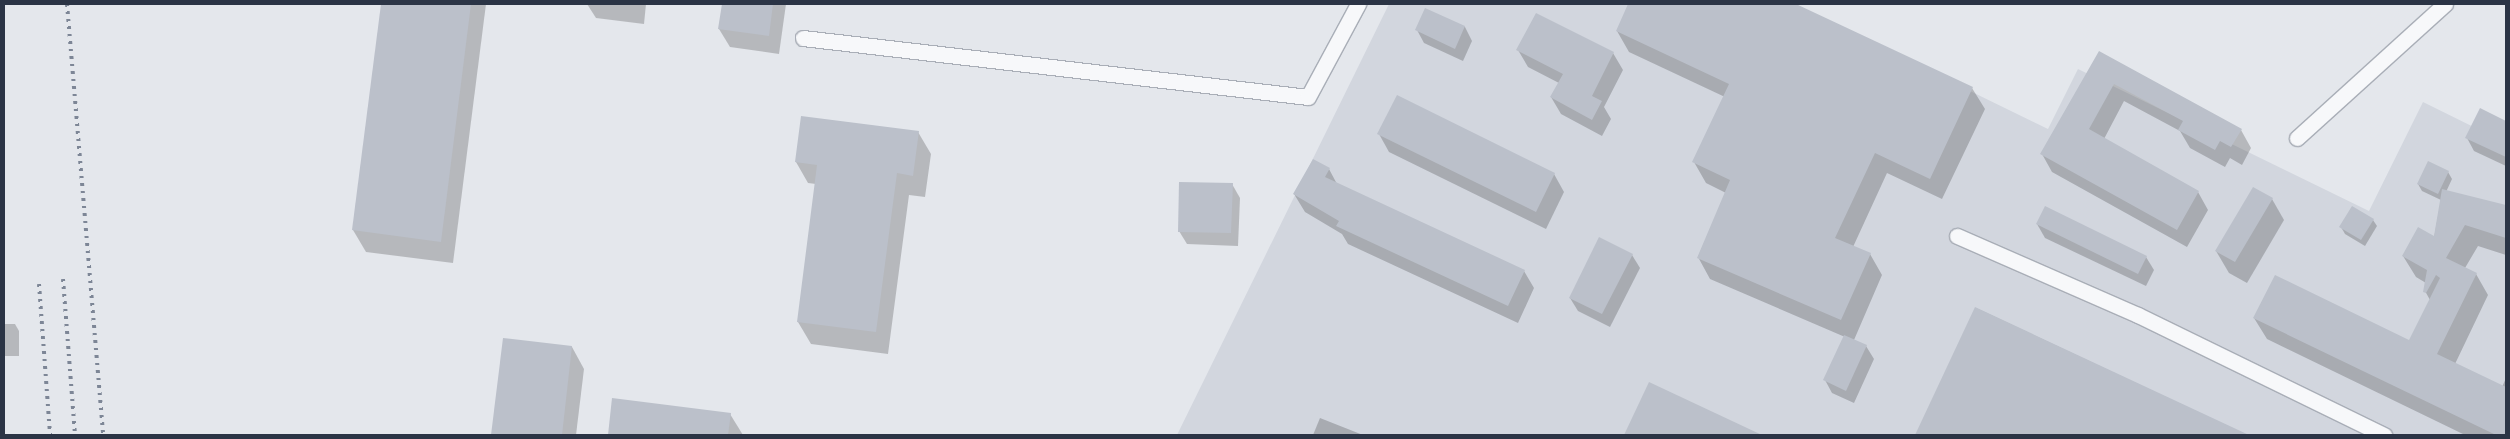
<!DOCTYPE html>
<style>
body{margin:0}
#map{position:relative;width:2510px;height:439px;overflow:hidden;background:#e4e7ec;font-family:Arial,sans-serif}
div>[style]{position:absolute}
[style*='--x']{left:calc(var(--x)*1px);top:calc(var(--y)*1px);width:calc(var(--w)*1px);rotate:calc(var(--a)*1deg)}
.built>*{inset:0;background:#d2d6de}
.shadow>*{inset:0;background:#0003}
.building>*{inset:0;background:#bbc0ca}
.roads{filter:drop-shadow(1px 0 #a9aeb7) drop-shadow(-1px 0 #a9aeb7) drop-shadow(0 1px #a9aeb7) drop-shadow(0 -1px #a9aeb7)}
.lane>*{height:15px;margin:-7.5px;padding:0 7.5px;transform-origin:7.5px;border-radius:7.5px;background:#f7f8fa}
.rail>*{height:4px;margin-top:-2px;transform-origin:0;background:repeating-linear-gradient(90deg,#7d8696 0 2.5px,transparent 0 7.5px)}
span{translate:-50% -50%;white-space:nowrap;text-align:center;line-height:1.15;-webkit-text-stroke:4px #f4f6f9;paint-order:stroke}
.frame{position:absolute;inset:0;border:5px solid #2b3445;pointer-events:none}
</style>
<div id="map">
<div class="built">
<div style="clip-path:polygon(1389px 4px,1792px 4px,2048px 129px,2078px 69px,2369px 211px,2423px 102px,2506px 143px,2506px 435px,1177px 435px)"></div>
</div>
<div class="shadow">
<div style="clip-path:polygon(383px 4px,486px 4px,453px 263px,366px 252px,353px 230px)"></div>
<div style="clip-path:polygon(587px 4px,646px 4px,644px 24px,596px 18px)"></div>
<div style="clip-path:polygon(723px 4px,786px 4px,779px 54px,730px 47px,719px 29px)"></div>
<div style="clip-path:polygon(1630px 4px,1793px 4px,1972px 88px,1985px 109px,1942px 199px,1887px 173px,1853px 247px,1870px 254px,1882px 275px,1854px 340px,1866px 346px,1874px 359px,1854px 403px,1832px 393px,1825px 380px,1845px 337px,1710px 279px,1698px 257px,1726px 193px,1706px 183px,1694px 162px,1725px 97px,1629px 52px,1617px 31px)"></div>
<div style="clip-path:polygon(1426px 10px,1465px 27px,1472px 41px,1463px 61px,1424px 43px,1417px 30px)"></div>
<div style="clip-path:polygon(1518px 50px,1613px 53px,1623px 70px,1604px 107px,1611px 119px,1602px 136px,1561px 114px,1551px 97px,1559px 83px,1528px 67px)"></div>
<div style="clip-path:polygon(2099px 53px,2241px 130px,2251px 148px,2242px 165px,2230px 158px,2225px 167px,2190px 148px,2180px 131px,2124px 101px,2104px 139px,2198px 192px,2208px 210px,2187px 247px,2052px 172px,2042px 154px)"></div>
<div style="clip-path:polygon(2480px 110px,2506px 123px,2506px 166px,2474px 151px,2467px 138px)"></div>
<div style="clip-path:polygon(918px 132px,931px 154px,925px 197px,909px 195px,888px 354px,811px 344px,798px 322px,816px 184px,808px 183px,796px 162px)"></div>
<div style="clip-path:polygon(1379px 134px,1554px 174px,1564px 192px,1546px 229px,1389px 152px)"></div>
<div style="clip-path:polygon(1329px 169px,1337px 184px,1524px 271px,1534px 288px,1518px 323px,1348px 244px,1342px 234px,1305px 212px,1294px 194px)"></div>
<div style="clip-path:polygon(2448px 172px,2452px 179px,2446px 192px,2506px 206px,2506px 255px,2478px 246px,2465px 268px,2476px 274px,2488px 295px,2455px 364px,2502px 387px,2506px 378px,2506px 435px,2465px 435px,2267px 339px,2254px 318px,2410px 342px,2430px 300px,2425px 291px,2426px 283px,2416px 277px,2403px 256px,2434px 238px,2441px 200px,2422px 191px,2418px 184px)"></div>
<div style="clip-path:polygon(1232px 184px,1240px 198px,1238px 246px,1187px 244px,1179px 231px)"></div>
<div style="clip-path:polygon(2272px 199px,2284px 220px,2247px 283px,2229px 273px,2216px 251px)"></div>
<div style="clip-path:polygon(2373px 220px,2377px 226px,2365px 246px,2345px 234px,2341px 227px)"></div>
<div style="clip-path:polygon(2037px 224px,2146px 257px,2154px 270px,2146px 286px,2045px 238px)"></div>
<div style="clip-path:polygon(1632px 255px,1640px 268px,1610px 327px,1578px 311px,1570px 298px)"></div>
<div style="clip-path:polygon(1976px 308px,2246px 435px,1916px 435px)"></div>
<div style="clip-path:polygon(4px 324px,15px 324px,19px 331px,19px 356px,4px 356px)"></div>
<div style="clip-path:polygon(504px 340px,572px 347px,584px 369px,576px 435px,492px 435px)"></div>
<div style="clip-path:polygon(1650px 384px,1759px 435px,1625px 435px)"></div>
<div style="clip-path:polygon(614px 399px,730px 414px,743px 435px,609px 435px)"></div>
<div style="clip-path:polygon(1320px 418px,1363px 435px,1313px 435px)"></div>
</div>
<div class="building">
<div style="clip-path:polygon(381px 4px,471px 4px,441px 242px,352px 230px)"></div>
<div style="clip-path:polygon(722px 4px,773px 4px,769px 36px,718px 29px)"></div>
<div style="clip-path:polygon(1628px 4px,1796px 4px,1973px 87px,1930px 179px,1875px 153px,1835px 238px,1871px 253px,1841px 320px,1697px 258px,1730px 180px,1692px 162px,1729px 84px,1616px 31px)"></div>
<div style="clip-path:polygon(1425px 8px,1465px 26px,1455px 49px,1415px 30px)"></div>
<div style="clip-path:polygon(1536px 13px,1614px 52px,1592px 96px,1602px 101px,1592px 120px,1550px 97px,1563px 74px,1516px 50px)"></div>
<div style="clip-path:polygon(2099px 51px,2242px 129px,2231px 147px,2220px 141px,2215px 150px,2178px 130px,2183px 121px,2114px 84px,2089px 129px,2199px 191px,2177px 230px,2040px 154px)"></div>
<div style="clip-path:polygon(1397px 95px,1555px 173px,1536px 212px,1377px 134px)"></div>
<div style="clip-path:polygon(2480px 108px,2506px 121px,2506px 157px,2465px 138px)"></div>
<div style="clip-path:polygon(801px 116px,919px 131px,913px 176px,897px 173px,876px 332px,797px 322px,817px 165px,795px 162px)"></div>
<div style="clip-path:polygon(1313px 159px,1330px 168px,1325px 177px,1525px 270px,1508px 306px,1336px 226px,1339px 221px,1293px 194px)"></div>
<div style="clip-path:polygon(2428px 161px,2449px 171px,2438px 194px,2417px 184px)"></div>
<div style="clip-path:polygon(1179px 182px,1233px 183px,1231px 233px,1178px 232px)"></div>
<div style="clip-path:polygon(2253px 187px,2273px 198px,2235px 262px,2215px 251px)"></div>
<div style="clip-path:polygon(2442px 189px,2506px 205px,2506px 238px,2465px 225px,2446px 258px,2477px 273px,2437px 354px,2506px 387px,2506px 435px,2496px 435px,2253px 318px,2275px 275px,2409px 340px,2440px 278px,2436px 275px,2426px 293px,2423px 292px,2427px 270px,2402px 256px,2418px 227px,2434px 236px)"></div>
<div style="clip-path:polygon(2045px 206px,2147px 256px,2138px 274px,2036px 224px)"></div>
<div style="clip-path:polygon(2352px 206px,2374px 219px,2361px 240px,2339px 227px)"></div>
<div style="clip-path:polygon(1599px 237px,1633px 254px,1602px 314px,1569px 298px)"></div>
<div style="clip-path:polygon(1975px 307px,2249px 435px,1915px 435px)"></div>
<div style="clip-path:polygon(1844px 335px,1867px 345px,1846px 391px,1823px 380px)"></div>
<div style="clip-path:polygon(503px 338px,572px 346px,562px 435px,491px 435px)"></div>
<div style="clip-path:polygon(1649px 382px,1762px 435px,1624px 435px)"></div>
<div style="clip-path:polygon(612px 398px,731px 413px,728px 435px,608px 435px)"></div>
</div>
<div class="roads">
<div class="lane">
<div style="--x:803;--y:38;--w:508;--a:6.66"></div>
<div style="--x:1308;--y:97;--w:106;--a:-61.7"></div>
<div style="--x:2297;--y:138;--w:200;--a:-42.2"></div>
<div style="--x:1957;--y:236;--w:197;--a:23.6"></div>
<div style="--x:2138;--y:315;--w:274;--a:26"></div>
</div>
</div>
<div class="rail">
<div style="--x:67;--y:4;--w:433;--a:85.2"></div>
<div style="--x:63;--y:279;--w:156;--a:85.6"></div>
<div style="--x:39;--y:284;--w:151;--a:85.8"></div>
</div>
<div class="frame"></div>
</div>
